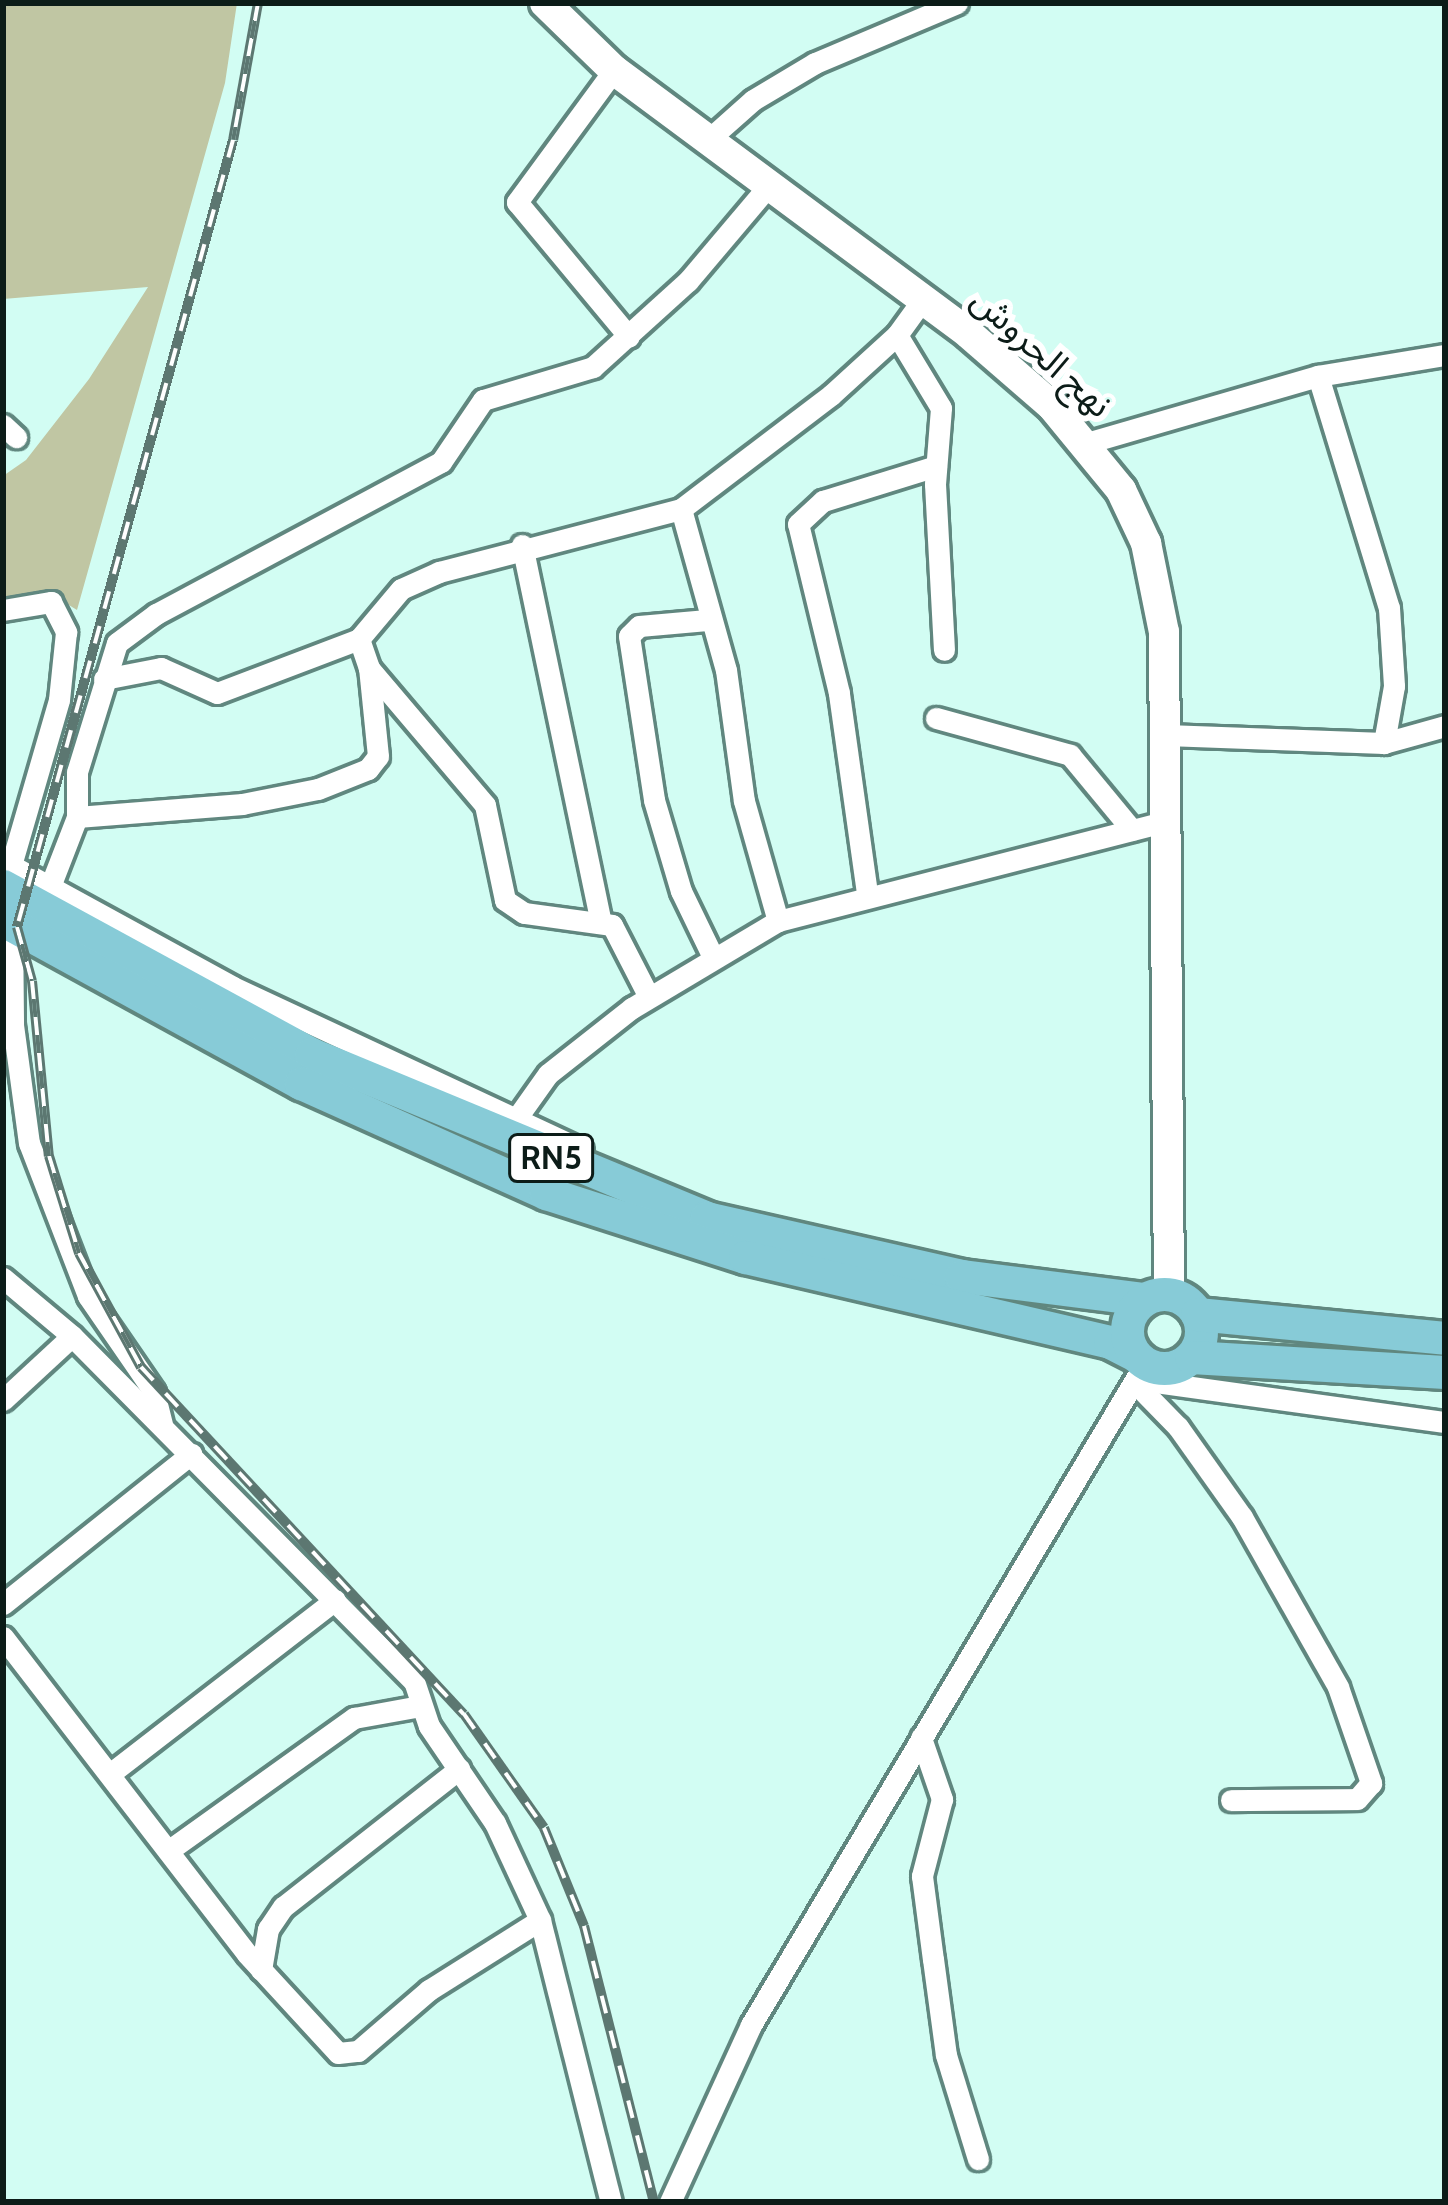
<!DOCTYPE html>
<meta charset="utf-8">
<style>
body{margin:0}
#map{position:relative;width:1448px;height:2205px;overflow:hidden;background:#d2fdf3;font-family:Cabin,"Noto Sans Arabic",sans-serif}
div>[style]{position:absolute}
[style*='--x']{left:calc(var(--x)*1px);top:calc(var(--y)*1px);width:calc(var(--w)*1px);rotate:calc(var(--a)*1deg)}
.green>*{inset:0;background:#c0c6a3}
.roads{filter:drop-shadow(3px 0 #60877f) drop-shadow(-3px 0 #60877f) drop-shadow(0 3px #60877f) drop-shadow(0 -3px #60877f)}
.street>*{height:21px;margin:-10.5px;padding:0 10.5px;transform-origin:10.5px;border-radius:10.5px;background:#fff}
.secondary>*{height:30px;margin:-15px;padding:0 15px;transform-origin:15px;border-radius:15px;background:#fff}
.primary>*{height:33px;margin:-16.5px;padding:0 16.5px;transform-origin:16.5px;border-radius:16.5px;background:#87cbd7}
.primary>.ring{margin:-16.5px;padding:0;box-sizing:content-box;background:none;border:33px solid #87cbd7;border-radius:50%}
.rail>*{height:10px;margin-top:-5px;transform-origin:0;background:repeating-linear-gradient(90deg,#fff 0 18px,#5c7771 0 36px);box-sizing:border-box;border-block:3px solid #5c7771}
span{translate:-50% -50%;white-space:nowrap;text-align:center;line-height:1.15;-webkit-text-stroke:12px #fff;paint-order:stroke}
.shield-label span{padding:3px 9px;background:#fff;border:3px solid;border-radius:9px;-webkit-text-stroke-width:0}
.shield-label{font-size:33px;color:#0c1c18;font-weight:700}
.street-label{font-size:36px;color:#0c1c18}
.frame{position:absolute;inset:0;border:6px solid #0c1c18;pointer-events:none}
</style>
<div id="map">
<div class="green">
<div style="clip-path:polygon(3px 3px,237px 3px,225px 83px,77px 610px,59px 599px,3px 621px,3px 476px,26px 460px,89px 379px,148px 287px,3px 299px)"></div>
</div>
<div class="roads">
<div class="street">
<div style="--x:614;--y:70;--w:164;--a:126.3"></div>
<div style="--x:517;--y:202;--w:175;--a:50.3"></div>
<div style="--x:708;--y:140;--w:60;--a:-41.6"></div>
<div style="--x:753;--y:100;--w:72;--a:-30.8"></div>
<div style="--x:815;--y:63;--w:154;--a:-22.9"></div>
<div style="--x:897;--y:335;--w:85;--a:58.9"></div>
<div style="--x:941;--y:408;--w:76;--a:94.5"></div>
<div style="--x:935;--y:484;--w:166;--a:86.9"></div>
<div style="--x:1318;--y:376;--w:243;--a:73"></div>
<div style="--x:1389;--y:608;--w:78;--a:86.3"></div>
<div style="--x:1394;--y:686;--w:58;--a:100"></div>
<div style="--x:3;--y:425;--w:18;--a:43"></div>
<div style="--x:1087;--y:443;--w:241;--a:-16.2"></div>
<div style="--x:1318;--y:376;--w:129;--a:-9.4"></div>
<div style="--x:681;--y:509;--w:167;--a:74.4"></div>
<div style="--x:726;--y:670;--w:132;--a:82.2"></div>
<div style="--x:744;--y:801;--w:125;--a:74.2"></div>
<div style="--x:522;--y:545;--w:381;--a:78.2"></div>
<div style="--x:3;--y:610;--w:49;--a:-9.5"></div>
<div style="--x:51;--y:602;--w:34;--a:63"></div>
<div style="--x:66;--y:632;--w:68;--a:95.9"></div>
<div style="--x:59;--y:700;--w:183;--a:106.2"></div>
<div style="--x:707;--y:620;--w:68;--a:175"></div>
<div style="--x:639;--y:626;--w:14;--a:135"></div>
<div style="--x:629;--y:636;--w:166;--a:81.3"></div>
<div style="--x:654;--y:800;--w:95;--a:73.5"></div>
<div style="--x:681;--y:891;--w:71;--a:64.2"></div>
<div style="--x:104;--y:679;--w:58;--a:-10.9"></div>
<div style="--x:161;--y:668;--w:61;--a:24.1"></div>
<div style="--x:217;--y:693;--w:152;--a:-20.8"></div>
<div style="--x:936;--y:718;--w:139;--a:15.4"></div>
<div style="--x:1070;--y:755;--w:97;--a:50.4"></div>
<div style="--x:1166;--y:735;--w:218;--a:2.1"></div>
<div style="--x:1384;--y:743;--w:63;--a:-15.6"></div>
<div style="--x:77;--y:817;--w:45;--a:-90"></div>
<div style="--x:77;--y:772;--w:135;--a:-72.8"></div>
<div style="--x:117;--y:643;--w:49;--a:-36.6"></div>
<div style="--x:156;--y:614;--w:323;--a:-28.1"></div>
<div style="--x:441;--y:462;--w:75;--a:-55.9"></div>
<div style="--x:483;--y:400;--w:115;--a:-16.7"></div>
<div style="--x:593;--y:367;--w:128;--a:-42.2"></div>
<div style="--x:688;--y:281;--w:126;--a:-49.8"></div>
<div style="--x:3;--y:861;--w:262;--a:28.7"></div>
<div style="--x:233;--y:987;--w:385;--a:25"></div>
<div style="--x:867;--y:893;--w:202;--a:-98"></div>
<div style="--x:839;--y:693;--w:174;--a:-103.6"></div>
<div style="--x:798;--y:524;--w:34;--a:-43"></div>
<div style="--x:823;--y:501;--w:118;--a:-17.2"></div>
<div style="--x:46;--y:897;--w:86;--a:-68.8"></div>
<div style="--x:77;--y:817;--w:166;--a:-4.5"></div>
<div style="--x:242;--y:804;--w:77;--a:-11.2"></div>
<div style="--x:318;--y:789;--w:54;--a:-21.8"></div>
<div style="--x:368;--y:769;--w:16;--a:-52"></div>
<div style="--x:378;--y:756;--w:88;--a:-95.8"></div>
<div style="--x:12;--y:925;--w:100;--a:89.4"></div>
<div style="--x:13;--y:1025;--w:119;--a:82.3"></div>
<div style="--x:29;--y:1143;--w:164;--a:68.9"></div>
<div style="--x:88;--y:1296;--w:116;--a:55.5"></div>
<div style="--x:154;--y:1392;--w:33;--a:76"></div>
<div style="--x:649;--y:997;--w:81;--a:-117.2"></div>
<div style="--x:612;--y:925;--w:89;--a:-172.2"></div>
<div style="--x:524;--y:913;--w:23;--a:-146"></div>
<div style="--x:505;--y:900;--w:97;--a:-101.9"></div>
<div style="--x:485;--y:805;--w:180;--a:-130.3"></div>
<div style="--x:369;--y:668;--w:31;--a:-109"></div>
<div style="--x:359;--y:639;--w:65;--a:-50"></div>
<div style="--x:401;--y:589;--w:42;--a:-24.1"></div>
<div style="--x:439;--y:572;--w:250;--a:-14.6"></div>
<div style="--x:681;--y:509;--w:188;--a:-37.2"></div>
<div style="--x:831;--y:395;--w:89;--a:-42.3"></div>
<div style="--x:897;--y:335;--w:44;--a:-54.2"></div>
<div style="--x:516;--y:1119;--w:55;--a:-54.6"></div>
<div style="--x:548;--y:1074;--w:107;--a:-38.2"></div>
<div style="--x:632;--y:1008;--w:170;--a:-30.8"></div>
<div style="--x:778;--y:921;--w:403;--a:-14.4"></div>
<div style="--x:3;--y:1278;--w:90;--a:40"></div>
<div style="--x:72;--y:1336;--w:486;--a:45.3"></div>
<div style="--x:414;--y:1681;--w:47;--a:71.6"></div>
<div style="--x:429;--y:1726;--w:117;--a:55.8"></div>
<div style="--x:495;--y:1823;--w:107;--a:65.1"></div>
<div style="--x:540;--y:1920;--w:291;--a:75.9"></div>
<div style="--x:1141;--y:1380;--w:307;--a:7.9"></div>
<div style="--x:1137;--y:1385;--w:59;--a:45.7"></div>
<div style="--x:1178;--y:1427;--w:110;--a:54.6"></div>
<div style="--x:1242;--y:1517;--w:195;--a:60.5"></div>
<div style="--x:1338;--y:1687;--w:102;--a:71"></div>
<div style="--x:1371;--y:1783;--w:21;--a:131"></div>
<div style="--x:1357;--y:1799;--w:126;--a:179.5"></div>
<div style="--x:3;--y:1400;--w:94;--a:-42.8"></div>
<div style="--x:3;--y:1604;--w:241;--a:-38.6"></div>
<div style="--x:3;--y:1637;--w:400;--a:52.4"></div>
<div style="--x:247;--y:1954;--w:134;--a:47.4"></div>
<div style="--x:338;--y:2053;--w:20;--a:-6"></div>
<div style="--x:358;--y:2051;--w:94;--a:-40.7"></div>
<div style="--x:429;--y:1990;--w:131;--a:-32.2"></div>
<div style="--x:921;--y:1738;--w:65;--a:71"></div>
<div style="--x:942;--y:1799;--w:80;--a:104.6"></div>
<div style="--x:922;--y:1876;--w:84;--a:82.5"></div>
<div style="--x:933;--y:1959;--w:97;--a:82.3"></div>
<div style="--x:946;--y:2055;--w:109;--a:72.9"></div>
<div style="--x:111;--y:1773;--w:283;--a:-37.7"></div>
<div style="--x:168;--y:1851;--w:229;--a:-35.6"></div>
<div style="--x:354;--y:1718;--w:68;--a:-10.2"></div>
<div style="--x:261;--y:1970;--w:42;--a:-80.3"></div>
<div style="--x:268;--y:1929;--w:27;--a:-56"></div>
<div style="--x:283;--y:1907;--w:224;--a:-38.1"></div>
<div style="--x:670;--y:2202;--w:195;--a:-65.4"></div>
<div style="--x:751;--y:2025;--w:770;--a:-59.24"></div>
</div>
<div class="secondary">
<div style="--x:545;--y:3;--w:96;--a:44.2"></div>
<div style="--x:614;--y:70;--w:442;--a:36.6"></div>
<div style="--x:969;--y:334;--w:110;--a:40.9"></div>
<div style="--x:1052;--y:406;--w:109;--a:50.6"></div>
<div style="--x:1121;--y:490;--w:59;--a:64.7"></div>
<div style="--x:1146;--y:543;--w:91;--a:78.6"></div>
<div style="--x:1164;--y:632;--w:662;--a:89.57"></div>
</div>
<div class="primary">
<div style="--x:3;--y:886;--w:351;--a:28.6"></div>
<div style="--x:311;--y:1054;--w:428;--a:22.5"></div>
<div style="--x:706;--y:1218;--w:262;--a:12.8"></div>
<div style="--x:961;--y:1276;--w:184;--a:7.2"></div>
<div style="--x:3;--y:920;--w:340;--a:28.7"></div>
<div style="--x:301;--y:1083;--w:269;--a:24.2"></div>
<div style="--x:546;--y:1193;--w:209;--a:17.8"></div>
<div style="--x:745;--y:1257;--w:375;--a:13.1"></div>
<div style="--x:1110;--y:1342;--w:28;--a:27"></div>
<div class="ring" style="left:1127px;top:1294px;width:41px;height:41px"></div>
<div style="--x:1197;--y:1314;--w:249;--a:5.5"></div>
<div style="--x:1191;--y:1357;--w:254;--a:3.4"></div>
</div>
</div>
<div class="rail">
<div style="--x:258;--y:3;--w:139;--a:100.3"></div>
<div style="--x:233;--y:140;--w:816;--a:105.35"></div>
<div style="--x:17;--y:927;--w:56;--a:74.5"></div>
<div style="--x:32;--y:981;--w:176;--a:84.5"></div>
<div style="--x:49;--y:1156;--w:102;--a:72.8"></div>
<div style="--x:79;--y:1253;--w:130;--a:61.5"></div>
<div style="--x:141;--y:1367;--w:474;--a:47.1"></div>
<div style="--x:464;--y:1714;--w:139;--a:54.9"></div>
<div style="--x:544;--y:1828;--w:106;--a:67.8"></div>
<div style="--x:584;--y:1926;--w:285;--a:75.8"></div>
</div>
<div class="shield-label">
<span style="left:551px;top:1158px">RN5</span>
</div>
<div class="street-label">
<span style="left:1042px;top:352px;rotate:42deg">نهج الحروش</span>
</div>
<div class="frame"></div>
</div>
